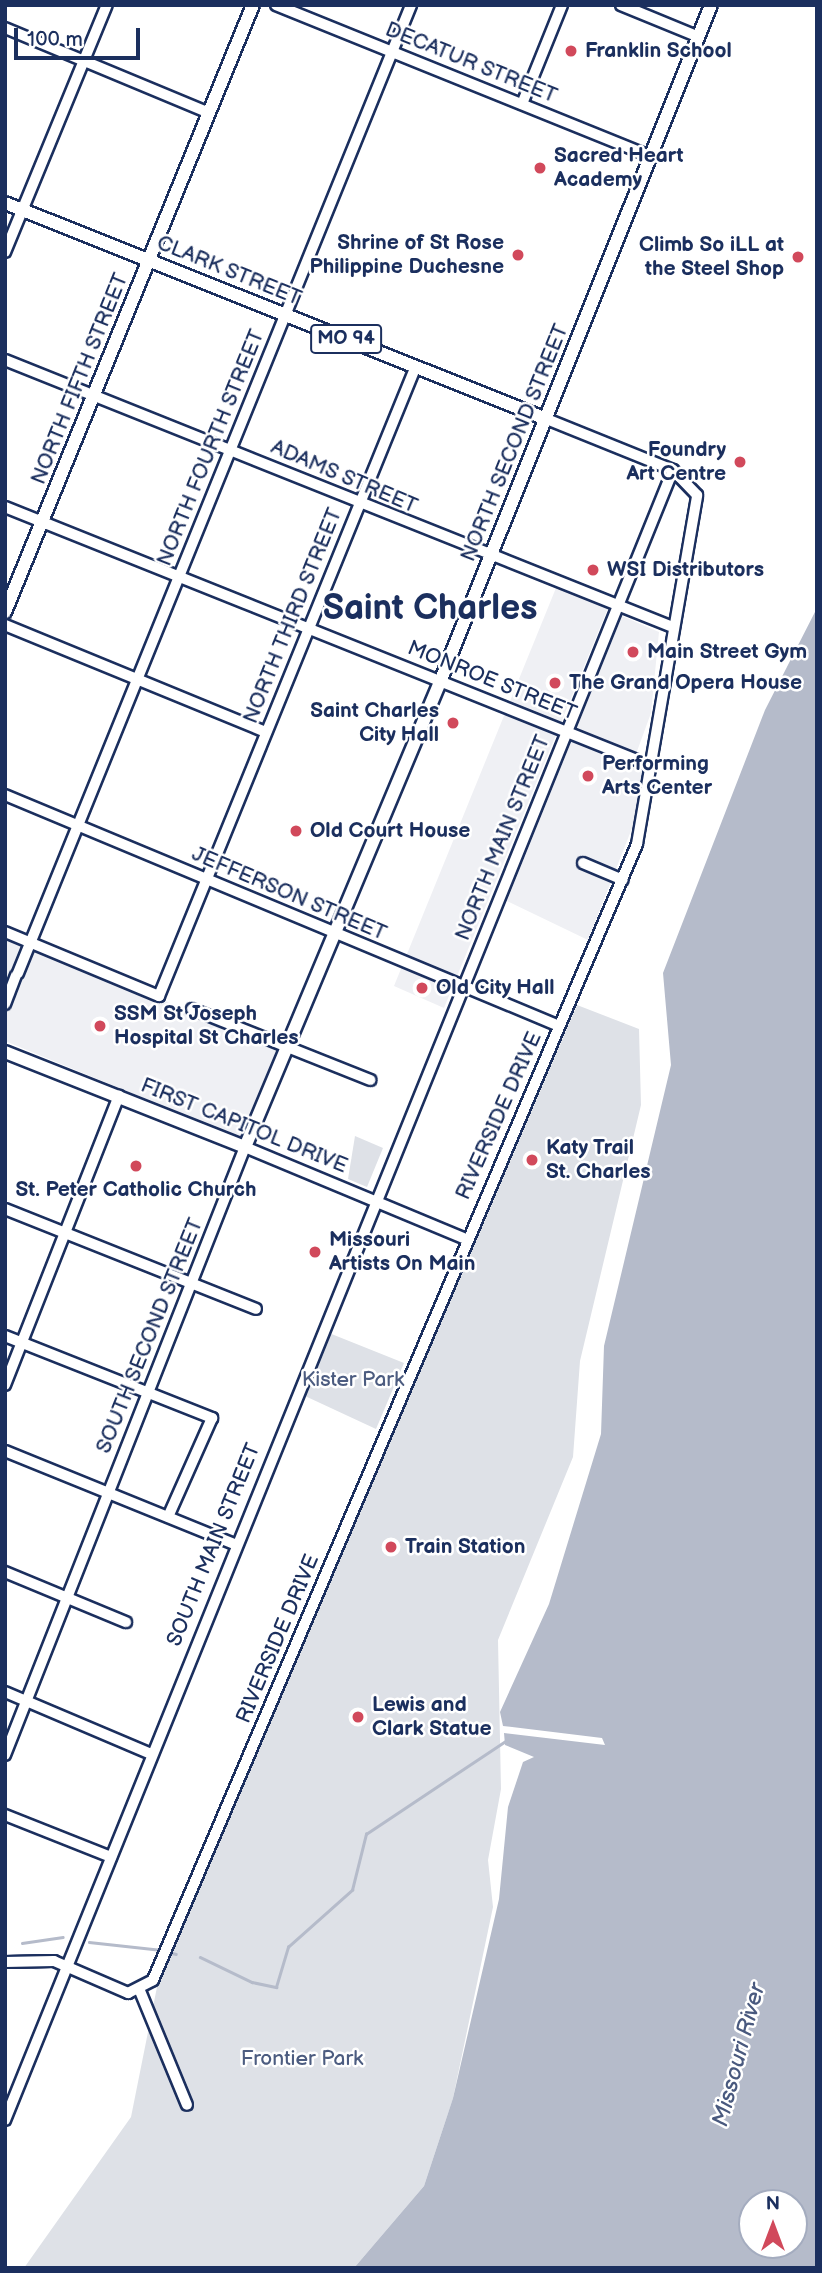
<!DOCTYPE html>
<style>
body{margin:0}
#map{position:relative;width:822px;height:2273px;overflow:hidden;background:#fff;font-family:"Balsamiq Sans",sans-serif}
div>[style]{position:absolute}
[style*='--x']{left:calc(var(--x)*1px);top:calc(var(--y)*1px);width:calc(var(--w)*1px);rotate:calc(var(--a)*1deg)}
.built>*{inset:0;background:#eff0f4}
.green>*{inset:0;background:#dee1e7}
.water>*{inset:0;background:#b5bbca}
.stream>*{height:2.5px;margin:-1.25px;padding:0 1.25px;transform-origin:1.25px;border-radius:1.25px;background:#b5bbca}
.roads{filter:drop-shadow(2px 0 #1b2f5e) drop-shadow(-2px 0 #1b2f5e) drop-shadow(0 2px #1b2f5e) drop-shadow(0 -2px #1b2f5e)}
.minor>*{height:10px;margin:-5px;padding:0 5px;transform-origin:5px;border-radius:5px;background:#fff}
.major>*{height:12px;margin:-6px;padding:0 6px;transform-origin:6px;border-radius:6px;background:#fff}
.dots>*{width:19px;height:19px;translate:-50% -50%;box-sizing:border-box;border:4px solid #fff;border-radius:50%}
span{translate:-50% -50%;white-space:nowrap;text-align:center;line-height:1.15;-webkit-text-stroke:5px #fff;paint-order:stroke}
.shield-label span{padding:2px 5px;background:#fff;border:2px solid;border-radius:5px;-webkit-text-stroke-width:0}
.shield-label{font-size:19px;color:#1b2f5e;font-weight:700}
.poi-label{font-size:21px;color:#1b2f5e;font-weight:700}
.left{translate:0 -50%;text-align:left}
.right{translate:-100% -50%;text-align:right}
.street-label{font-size:21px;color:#1b2f5e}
.park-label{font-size:21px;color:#4c5c80}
.water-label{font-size:23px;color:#49597e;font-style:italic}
.town-label{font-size:35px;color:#1b2f5e;font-weight:700}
.frame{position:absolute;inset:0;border:7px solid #1b2f5e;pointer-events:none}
.north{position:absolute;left:738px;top:2189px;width:70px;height:70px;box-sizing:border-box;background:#fff;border:2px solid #a4acbf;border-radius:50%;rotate:0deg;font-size:19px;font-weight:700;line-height:28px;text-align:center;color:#1b2f5e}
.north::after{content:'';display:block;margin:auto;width:24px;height:32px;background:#d1495b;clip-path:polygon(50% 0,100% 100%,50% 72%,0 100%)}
.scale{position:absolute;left:14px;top:28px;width:126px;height:32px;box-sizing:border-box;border:4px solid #1b2f5e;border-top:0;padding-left:9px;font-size:21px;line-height:24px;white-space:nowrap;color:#1b2f5e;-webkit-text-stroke:5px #fff;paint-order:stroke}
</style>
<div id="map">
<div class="built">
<div style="clip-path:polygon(556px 588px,608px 608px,444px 1008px,394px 986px)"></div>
<div style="clip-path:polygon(622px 616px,659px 632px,651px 713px,632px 765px,642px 771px,636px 818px,588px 940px,507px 901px)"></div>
<div style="clip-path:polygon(5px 937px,278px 1046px,241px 1138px,5px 1041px)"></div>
</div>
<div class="green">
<div style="clip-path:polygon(577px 1005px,639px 1029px,641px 1105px,580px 1361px,573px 1457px,498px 1640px,501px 1789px,488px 1860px,493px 1907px,453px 2098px,424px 2186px,354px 2268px,24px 2268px,131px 2117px,157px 1987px)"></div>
<div style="clip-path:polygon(355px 1136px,383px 1148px,367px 1187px,348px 1179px)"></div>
<div style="clip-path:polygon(329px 1333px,404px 1363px,376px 1429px,305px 1396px)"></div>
</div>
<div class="water">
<div style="clip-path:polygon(evenodd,817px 608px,817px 2268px,354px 2268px,424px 2186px,453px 2098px,499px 1899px,508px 1807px,523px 1762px,534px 1757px,505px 1745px,504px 1733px,605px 1745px,602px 1738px,503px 1726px,500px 1712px,549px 1604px,601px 1434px,604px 1346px,671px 1065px,663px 973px,765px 710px,817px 608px,752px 2203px,794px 2203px,794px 2245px,752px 2245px,752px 2203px)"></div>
</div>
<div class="stream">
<div style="--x:89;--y:1942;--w:73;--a:6.3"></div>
<div style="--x:22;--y:1943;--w:41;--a:-8.3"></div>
<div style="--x:168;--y:1952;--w:8;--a:14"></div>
<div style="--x:200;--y:1957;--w:58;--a:25.7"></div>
<div style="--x:252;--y:1982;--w:25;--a:12"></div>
<div style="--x:276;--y:1987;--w:42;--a:-73.3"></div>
<div style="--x:288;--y:1947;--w:86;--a:-41.7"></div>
<div style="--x:352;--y:1890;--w:58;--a:-76"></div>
<div style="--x:366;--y:1834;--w:169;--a:-33.7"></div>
</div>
<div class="roads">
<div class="minor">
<div style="--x:276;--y:5;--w:406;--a:22"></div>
<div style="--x:621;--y:5;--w:84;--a:22.3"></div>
<div style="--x:5;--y:28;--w:221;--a:22.6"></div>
<div style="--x:522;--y:104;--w:107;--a:-68"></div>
<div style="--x:5;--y:252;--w:267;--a:-67.6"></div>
<div style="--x:5;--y:360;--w:716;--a:21.8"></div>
<div style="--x:5;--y:507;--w:697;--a:21.82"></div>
<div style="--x:5;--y:625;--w:282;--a:22.3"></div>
<div style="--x:5;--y:795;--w:600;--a:22.63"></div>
<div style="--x:583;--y:863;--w:43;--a:23"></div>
<div style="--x:5;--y:932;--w:167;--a:22.6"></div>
<div style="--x:159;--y:996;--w:680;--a:-67.81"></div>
<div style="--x:18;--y:973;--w:1045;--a:-67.9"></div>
<div style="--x:5;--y:1004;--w:30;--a:-69"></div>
<div style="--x:192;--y:1009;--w:192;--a:21.7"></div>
<div style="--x:5;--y:1209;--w:270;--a:21.7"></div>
<div style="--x:5;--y:1336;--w:223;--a:21.6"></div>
<div style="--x:212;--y:1418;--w:108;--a:114"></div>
<div style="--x:5;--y:1385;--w:311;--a:-68.5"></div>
<div style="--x:5;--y:1451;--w:249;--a:22.1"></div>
<div style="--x:5;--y:1572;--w:131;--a:22.5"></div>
<div style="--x:5;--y:1692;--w:159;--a:23"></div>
<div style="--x:5;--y:1755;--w:654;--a:-68.46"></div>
<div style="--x:245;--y:1147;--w:239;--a:22.6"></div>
<div style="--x:5;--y:1815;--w:114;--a:21.6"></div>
<div style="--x:5;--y:1962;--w:49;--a:-1.2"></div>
<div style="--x:54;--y:1961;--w:81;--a:23.4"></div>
<div style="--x:128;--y:1993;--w:28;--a:-27"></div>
<div style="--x:153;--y:1980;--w:1235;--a:-66.92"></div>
<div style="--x:637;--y:844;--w:354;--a:-80.2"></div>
<div style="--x:697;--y:495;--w:35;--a:-134"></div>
<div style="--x:673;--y:470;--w:139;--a:-158"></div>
<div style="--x:140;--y:1991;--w:123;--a:67.6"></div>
<div style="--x:5;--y:2120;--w:1780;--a:-67.96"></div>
</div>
<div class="major">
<div style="--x:5;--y:203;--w:580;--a:21.75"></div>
<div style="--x:5;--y:612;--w:656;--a:-67.78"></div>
<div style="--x:5;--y:1052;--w:258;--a:21.6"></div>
<div style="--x:245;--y:1147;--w:504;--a:-67.25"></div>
<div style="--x:440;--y:682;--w:729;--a:-68.18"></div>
</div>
</div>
<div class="dots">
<div style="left:571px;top:51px;background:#d1495b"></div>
<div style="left:540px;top:168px;background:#d1495b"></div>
<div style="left:518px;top:255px;background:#d1495b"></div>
<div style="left:798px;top:257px;background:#d1495b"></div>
<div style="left:740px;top:462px;background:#d1495b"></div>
<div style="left:593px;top:570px;background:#d1495b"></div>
<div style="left:633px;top:652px;background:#d1495b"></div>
<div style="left:555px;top:683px;background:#d1495b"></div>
<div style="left:453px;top:723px;background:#d1495b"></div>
<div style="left:588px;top:776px;background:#d1495b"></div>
<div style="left:296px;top:831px;background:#d1495b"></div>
<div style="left:422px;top:988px;background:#d1495b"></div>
<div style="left:100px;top:1026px;background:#d1495b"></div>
<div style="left:532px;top:1160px;background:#d1495b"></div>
<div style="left:136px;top:1166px;background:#d1495b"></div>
<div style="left:315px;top:1252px;background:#d1495b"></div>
<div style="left:391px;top:1547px;background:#d1495b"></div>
<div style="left:358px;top:1717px;background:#d1495b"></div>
</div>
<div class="shield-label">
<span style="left:346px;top:339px">MO 94</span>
</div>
<div class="poi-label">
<span class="left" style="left:585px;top:51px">Franklin School</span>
<span class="left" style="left:554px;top:168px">Sacred Heart<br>Academy</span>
<span class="right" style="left:504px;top:255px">Shrine of St Rose<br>Philippine Duchesne</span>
<span class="right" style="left:784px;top:257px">Climb So iLL at<br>the Steel Shop</span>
<span class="right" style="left:726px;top:462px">Foundry<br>Art Centre</span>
<span class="left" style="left:607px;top:570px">WSI Distributors</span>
<span class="left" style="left:647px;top:652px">Main Street Gym</span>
<span class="left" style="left:569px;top:683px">The Grand Opera House</span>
<span class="right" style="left:439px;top:723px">Saint Charles<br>City Hall</span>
<span class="left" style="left:602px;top:776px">Performing<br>Arts Center</span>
<span class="left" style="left:310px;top:831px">Old Court House</span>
<span class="left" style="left:436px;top:988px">Old City Hall</span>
<span class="left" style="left:114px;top:1026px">SSM St Joseph<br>Hospital St Charles</span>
<span class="left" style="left:546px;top:1160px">Katy Trail<br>St. Charles</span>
<span style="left:136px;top:1190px">St. Peter Catholic Church</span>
<span class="left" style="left:329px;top:1252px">Missouri<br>Artists On Main</span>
<span class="left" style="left:405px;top:1547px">Train Station</span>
<span class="left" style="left:372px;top:1717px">Lewis and<br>Clark Statue</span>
</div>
<div class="street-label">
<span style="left:471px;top:63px;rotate:22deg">DECATUR STREET</span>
<span style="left:229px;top:271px;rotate:22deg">CLARK STREET</span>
<span style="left:80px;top:379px;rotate:-68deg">NORTH FIFTH STREET</span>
<span style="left:515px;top:443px;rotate:-68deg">NORTH SECOND STREET</span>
<span style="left:211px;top:448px;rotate:-68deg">NORTH FOURTH STREET</span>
<span style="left:344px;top:477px;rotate:23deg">ADAMS STREET</span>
<span style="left:293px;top:616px;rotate:-68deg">NORTH THIRD STREET</span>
<span style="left:492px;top:681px;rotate:22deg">MONROE STREET</span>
<span style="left:503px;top:838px;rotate:-68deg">NORTH MAIN STREET</span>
<span style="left:289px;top:894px;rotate:23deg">JEFFERSON STREET</span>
<span style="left:499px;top:1116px;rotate:-66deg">RIVERSIDE DRIVE</span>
<span style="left:244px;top:1126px;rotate:22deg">FIRST CAPITOL DRIVE</span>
<span style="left:150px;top:1336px;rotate:-68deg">SOUTH SECOND STREET</span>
<span style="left:214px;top:1545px;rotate:-68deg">SOUTH MAIN STREET</span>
<span style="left:278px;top:1639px;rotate:-67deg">RIVERSIDE DRIVE</span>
</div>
<div class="park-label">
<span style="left:353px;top:1380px">Kister Park</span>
<span style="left:302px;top:2059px">Frontier Park</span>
</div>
<div class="water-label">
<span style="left:739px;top:2055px;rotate:-75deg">Missouri River</span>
</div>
<div class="town-label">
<span style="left:430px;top:609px">Saint Charles</span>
</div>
<div class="frame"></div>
<div class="north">N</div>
<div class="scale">100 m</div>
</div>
